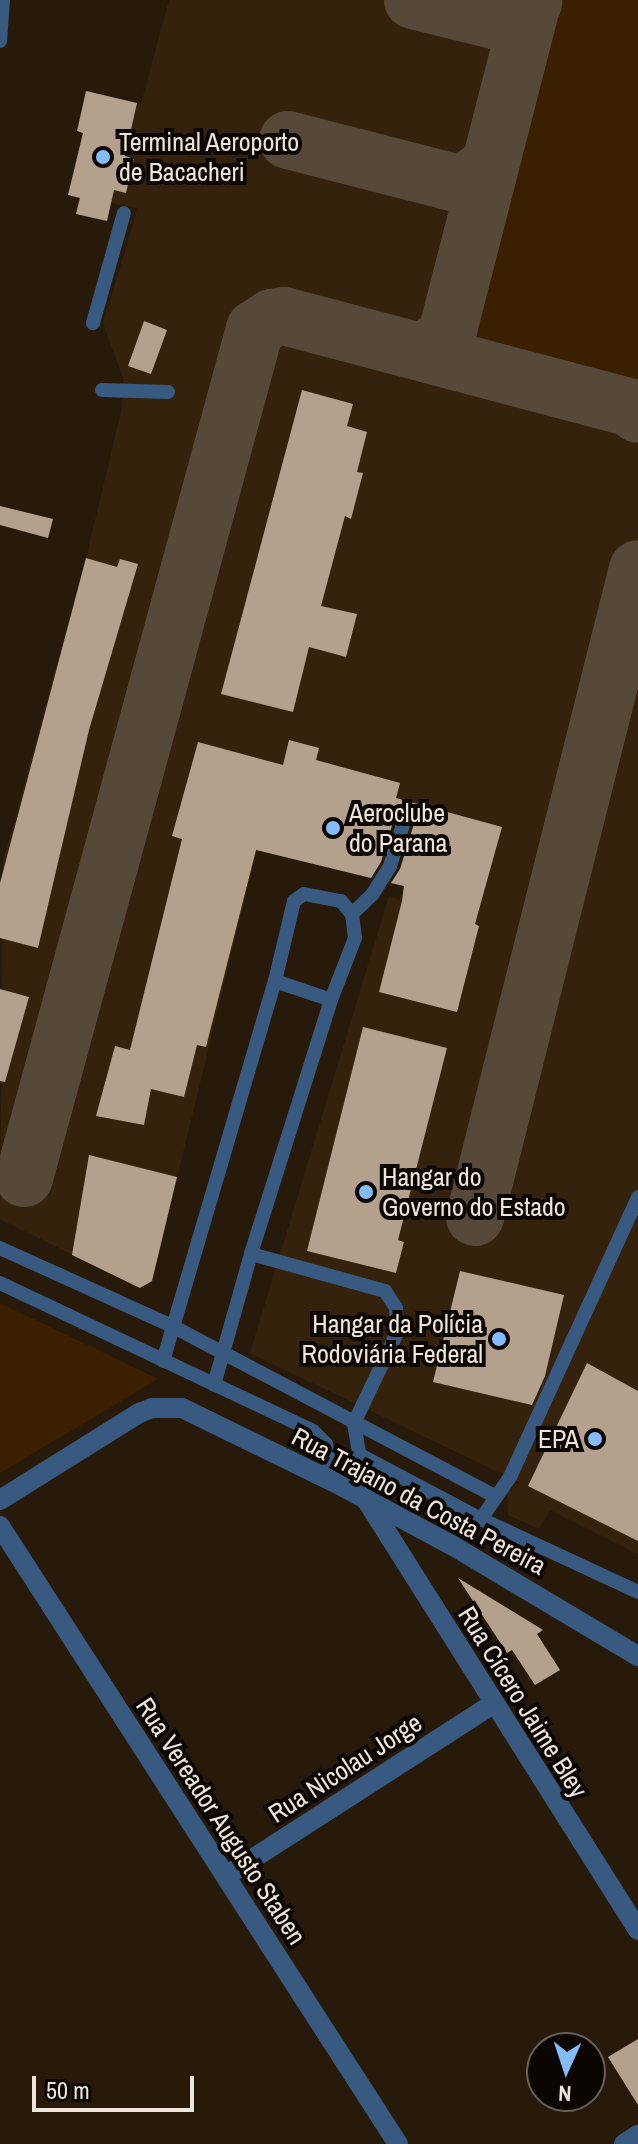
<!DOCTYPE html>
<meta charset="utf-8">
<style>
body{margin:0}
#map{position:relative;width:638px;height:2144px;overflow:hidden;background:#281a0a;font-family:"Archivo Narrow",sans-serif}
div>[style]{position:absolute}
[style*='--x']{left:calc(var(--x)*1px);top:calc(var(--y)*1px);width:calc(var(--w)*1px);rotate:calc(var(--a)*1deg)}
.built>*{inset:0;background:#35220c}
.green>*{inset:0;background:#3b2000}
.taxiway>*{height:58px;margin:-29px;padding:0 29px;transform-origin:29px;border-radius:29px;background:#56493a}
.building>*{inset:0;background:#b4a18d}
.service>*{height:14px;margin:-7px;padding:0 7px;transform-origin:7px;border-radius:7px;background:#385a80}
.minor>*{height:20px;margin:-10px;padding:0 10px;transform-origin:10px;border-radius:10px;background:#385a80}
.dots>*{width:22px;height:22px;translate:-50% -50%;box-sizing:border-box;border:4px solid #0c0602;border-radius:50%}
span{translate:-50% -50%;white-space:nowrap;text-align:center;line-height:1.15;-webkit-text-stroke:8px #0c0602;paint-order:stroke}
.poi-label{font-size:26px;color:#efe6db}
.left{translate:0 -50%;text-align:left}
.right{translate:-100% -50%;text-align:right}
.street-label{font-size:26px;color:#efe6db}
.north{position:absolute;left:526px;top:2032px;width:80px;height:80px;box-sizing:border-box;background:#0c0602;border:2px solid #676059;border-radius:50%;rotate:183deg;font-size:22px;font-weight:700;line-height:32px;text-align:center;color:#efe6db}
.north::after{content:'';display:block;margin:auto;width:28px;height:36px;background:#84bcfb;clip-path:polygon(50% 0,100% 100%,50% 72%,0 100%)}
.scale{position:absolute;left:32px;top:2076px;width:162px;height:36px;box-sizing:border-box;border:4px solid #efe6db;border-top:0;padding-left:10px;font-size:24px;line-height:28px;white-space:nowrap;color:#efe6db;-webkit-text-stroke:6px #0c0602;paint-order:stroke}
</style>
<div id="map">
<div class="built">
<div style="clip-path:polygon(169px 0,638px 0,638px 1554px,550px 1510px,539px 1529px,508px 1515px,507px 1493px,519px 1482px,250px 1353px,389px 896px,400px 900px,422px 814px,393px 806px,373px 879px,257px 849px,152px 1281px,140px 1288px,0 1219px,3px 862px,86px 558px,122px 408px,123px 378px,103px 323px,138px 208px,111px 203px,107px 221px,76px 214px,79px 198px,68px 195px,83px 133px,77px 131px,86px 91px,141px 104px)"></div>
</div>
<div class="green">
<div style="clip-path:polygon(553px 0,638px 0,638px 383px,495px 345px,479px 333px,475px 319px,474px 303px)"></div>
<div style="clip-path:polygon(0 1303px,158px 1379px,0 1473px)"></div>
</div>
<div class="taxiway">
<div style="--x:413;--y:0;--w:83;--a:13.9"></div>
<div style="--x:494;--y:20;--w:19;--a:-3"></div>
<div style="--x:513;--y:19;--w:26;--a:-39"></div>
<div style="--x:288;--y:140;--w:173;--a:14.4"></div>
<div style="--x:456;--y:183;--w:17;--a:-17"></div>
<div style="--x:472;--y:178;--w:21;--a:-37"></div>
<div style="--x:423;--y:352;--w:24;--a:-35"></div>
<div style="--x:443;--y:338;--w:13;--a:-63"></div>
<div style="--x:449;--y:326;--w:337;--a:-75.6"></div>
<div style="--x:24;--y:1178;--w:880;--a:-74.78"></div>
<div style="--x:255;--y:329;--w:20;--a:-33"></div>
<div style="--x:272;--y:318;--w:12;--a:-9"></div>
<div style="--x:284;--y:316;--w:360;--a:14.8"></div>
<div style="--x:632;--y:408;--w:8;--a:45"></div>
<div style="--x:475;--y:1217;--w:668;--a:-75.88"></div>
</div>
<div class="building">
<div style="clip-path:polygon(86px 91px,137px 103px,125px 156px,134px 159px,126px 193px,114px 190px,107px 221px,76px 214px,80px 198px,68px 195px,83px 133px,77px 131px)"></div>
<div style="clip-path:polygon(144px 321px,167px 330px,151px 374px,128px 366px)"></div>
<div style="clip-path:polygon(302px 390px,353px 404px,347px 426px,367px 432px,357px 472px,363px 473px,351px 519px,345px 516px,321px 606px,357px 614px,346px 657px,309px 647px,293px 712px,221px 694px)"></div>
<div style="clip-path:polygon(0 506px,53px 519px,48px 538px,0 525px)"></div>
<div style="clip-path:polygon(86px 558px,117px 567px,120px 559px,138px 564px,89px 730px,38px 948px,0 938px,0 883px)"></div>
<div style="clip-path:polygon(289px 740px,319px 748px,316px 760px,400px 783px,396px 798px,502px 827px,475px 924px,479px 926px,457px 1012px,379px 992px,402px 901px,404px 886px,391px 883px,400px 869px,417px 814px,414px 805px,404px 802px,397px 809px,381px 862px,371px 878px,256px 850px,206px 1047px,197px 1045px,184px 1097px,151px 1089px,144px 1125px,96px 1116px,115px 1046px,130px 1050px,182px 839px,172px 836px,198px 742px,283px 765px)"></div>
<div style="clip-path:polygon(0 989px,29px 997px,5px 1082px,0 1081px)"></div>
<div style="clip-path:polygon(363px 1027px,447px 1048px,398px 1240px,404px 1242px,396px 1273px,307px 1251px)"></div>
<div style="clip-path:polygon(89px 1155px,177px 1177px,152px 1281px,140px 1288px,72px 1255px)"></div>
<div style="clip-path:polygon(460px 1271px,564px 1295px,545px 1376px,532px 1405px,433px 1382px)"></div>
<div style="clip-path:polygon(587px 1363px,638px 1391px,638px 1541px,528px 1486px)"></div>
<div style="clip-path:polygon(458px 1578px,543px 1630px,537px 1634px,560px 1670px,535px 1685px,512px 1650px,507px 1653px)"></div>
<div style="clip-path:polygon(638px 2039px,638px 2105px,608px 2057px)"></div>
</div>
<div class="service">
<div style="--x:0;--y:41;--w:41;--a:-85.8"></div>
<div style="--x:93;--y:323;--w:114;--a:-74.3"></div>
<div style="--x:102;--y:390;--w:66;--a:1.7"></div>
<div style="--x:352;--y:914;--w:28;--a:-44"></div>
<div style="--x:372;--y:895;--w:34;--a:-58"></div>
<div style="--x:390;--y:866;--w:57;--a:-72.5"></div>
<div style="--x:275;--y:981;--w:59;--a:18.7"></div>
<div style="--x:0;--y:1248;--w:191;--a:24.4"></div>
<div style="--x:174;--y:1327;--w:363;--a:27.8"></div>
<div style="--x:251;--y:1254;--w:139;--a:15.4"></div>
<div style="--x:385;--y:1291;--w:20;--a:57"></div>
<div style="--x:396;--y:1308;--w:25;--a:88"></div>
<div style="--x:397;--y:1333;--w:100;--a:115.5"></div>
<div style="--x:354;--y:1423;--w:78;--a:80.4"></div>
<div style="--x:0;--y:1283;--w:346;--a:25.3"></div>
<div style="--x:313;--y:1431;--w:18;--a:45"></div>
<div style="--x:326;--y:1444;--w:37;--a:81"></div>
<div style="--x:163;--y:1361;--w:396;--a:-73.6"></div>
<div style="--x:275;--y:981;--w:82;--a:-76.6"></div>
<div style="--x:294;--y:901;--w:12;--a:-35"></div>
<div style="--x:304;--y:894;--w:38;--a:11"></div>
<div style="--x:341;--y:901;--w:17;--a:50"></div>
<div style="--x:352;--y:914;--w:24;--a:83"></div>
<div style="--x:355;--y:938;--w:66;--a:111.2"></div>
<div style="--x:331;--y:1000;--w:266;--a:107.5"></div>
<div style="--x:251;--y:1254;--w:136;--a:105.8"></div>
<div style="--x:358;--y:1454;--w:139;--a:27.9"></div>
<div style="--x:481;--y:1519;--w:173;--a:24.9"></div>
<div style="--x:481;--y:1519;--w:51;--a:-55.4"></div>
<div style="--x:510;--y:1477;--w:308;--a:-65.4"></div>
</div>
<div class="minor">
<div style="--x:0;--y:1500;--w:164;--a:-32"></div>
<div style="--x:139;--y:1413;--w:14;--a:-21"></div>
<div style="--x:152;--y:1408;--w:30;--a:0"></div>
<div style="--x:182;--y:1408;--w:167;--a:26"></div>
<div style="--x:332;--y:1481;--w:140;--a:28.2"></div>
<div style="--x:455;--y:1547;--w:213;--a:30.8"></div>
<div style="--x:367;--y:1501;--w:507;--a:57.72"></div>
<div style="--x:0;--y:1526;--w:735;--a:57.22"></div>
<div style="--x:226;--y:1876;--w:318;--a:-32.8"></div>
<div style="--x:624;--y:2144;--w:17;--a:-33"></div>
</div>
<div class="dots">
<div style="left:103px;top:157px;background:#84bcfb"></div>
<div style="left:333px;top:828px;background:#84bcfb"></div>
<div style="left:366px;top:1192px;background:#84bcfb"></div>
<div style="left:499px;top:1339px;background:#84bcfb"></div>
<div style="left:595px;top:1439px;background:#84bcfb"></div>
</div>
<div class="poi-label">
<span class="left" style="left:119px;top:157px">Terminal Aeroporto<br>de Bacacheri</span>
<span class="left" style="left:349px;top:828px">Aeroclube<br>do Parana</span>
<span class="left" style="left:382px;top:1192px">Hangar do<br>Governo do Estado</span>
<span class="right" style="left:483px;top:1339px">Hangar da Polícia<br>Rodoviária Federal</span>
<span class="right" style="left:579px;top:1439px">EPA</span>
</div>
<div class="street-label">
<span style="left:419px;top:1501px;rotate:28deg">Rua Trajano da Costa Pereira</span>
<span style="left:523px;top:1702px;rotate:58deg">Rua Cícero Jaime Bley</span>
<span style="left:345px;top:1768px;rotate:-33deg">Rua Nicolau Jorge</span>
<span style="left:221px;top:1821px;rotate:57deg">Rua Vereador Augusto Staben</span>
</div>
<div class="north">N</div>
<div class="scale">50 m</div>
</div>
